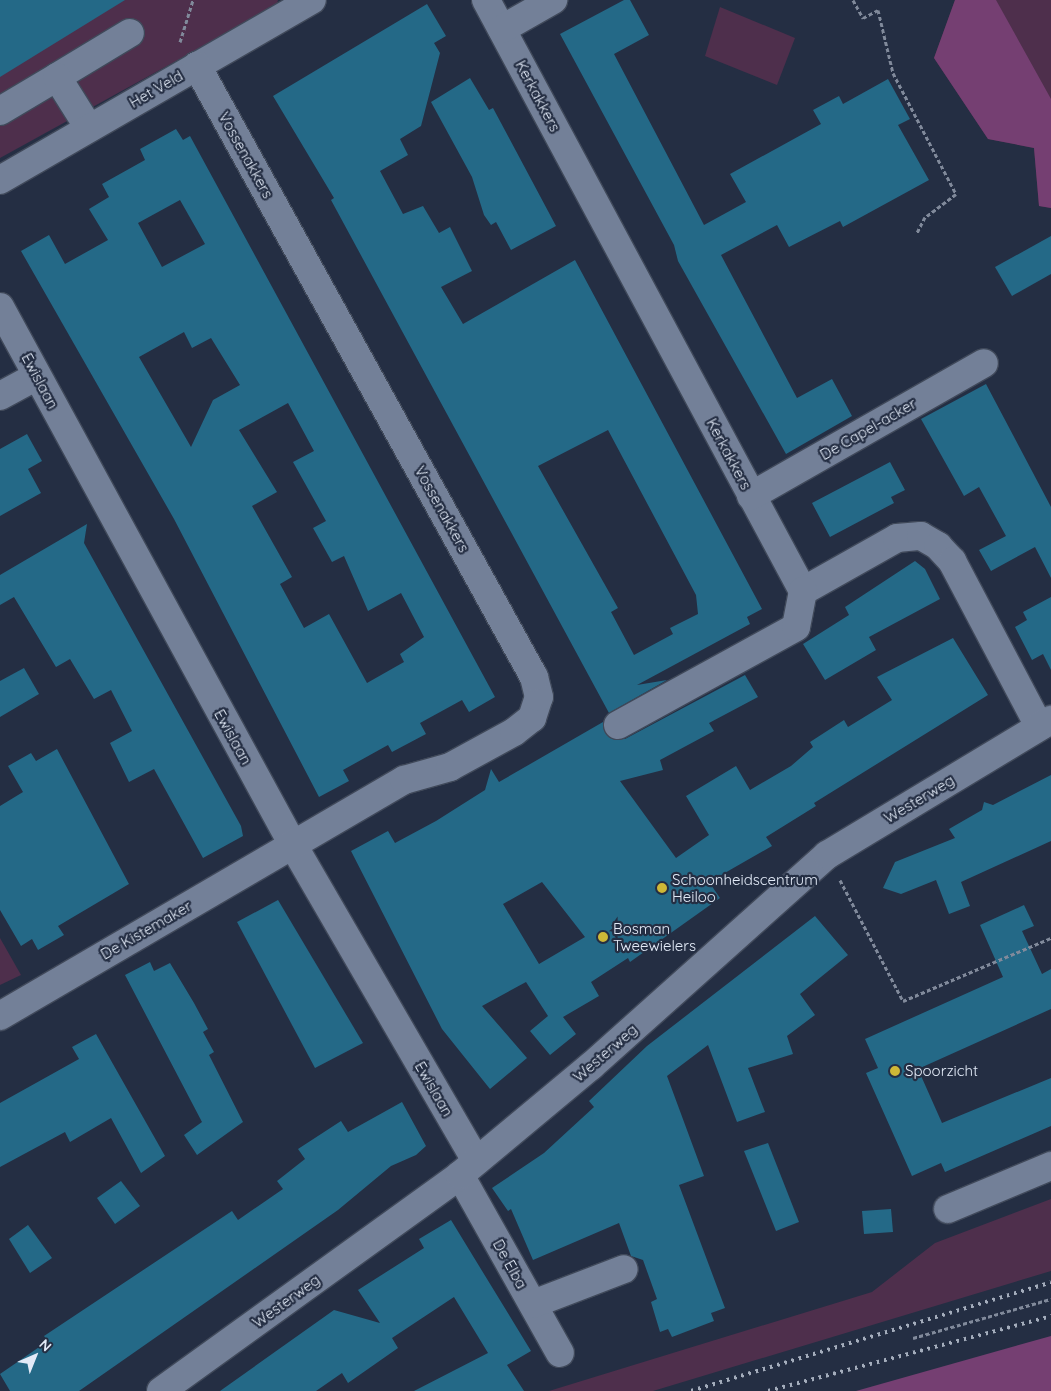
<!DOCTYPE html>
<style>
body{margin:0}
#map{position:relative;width:1051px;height:1391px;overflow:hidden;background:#242e43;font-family:Quicksand,sans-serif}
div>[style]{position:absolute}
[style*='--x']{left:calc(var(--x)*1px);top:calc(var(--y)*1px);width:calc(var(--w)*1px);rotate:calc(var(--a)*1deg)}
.green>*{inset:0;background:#4e2f4c}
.forest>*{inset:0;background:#753f72}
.building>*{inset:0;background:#246987}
.path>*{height:3px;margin-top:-1.5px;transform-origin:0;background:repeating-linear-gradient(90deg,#818a9b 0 4px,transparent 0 6.5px)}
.roads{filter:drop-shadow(1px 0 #40495a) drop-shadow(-1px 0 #40495a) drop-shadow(0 1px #40495a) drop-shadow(0 -1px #40495a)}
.minor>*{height:28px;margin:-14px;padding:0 14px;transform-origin:14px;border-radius:14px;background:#738098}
.rail>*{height:4px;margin-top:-2px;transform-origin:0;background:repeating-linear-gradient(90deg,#a4adbc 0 2.5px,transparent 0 7.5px)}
.dots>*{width:14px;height:14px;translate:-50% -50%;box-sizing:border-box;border:2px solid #242e43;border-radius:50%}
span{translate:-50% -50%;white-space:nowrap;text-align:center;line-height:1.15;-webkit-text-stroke:4.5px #242e43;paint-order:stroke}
.street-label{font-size:15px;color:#e2eaf7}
.poi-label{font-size:15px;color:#e2eaf7}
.left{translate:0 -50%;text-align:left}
.north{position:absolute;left:10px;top:1331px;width:50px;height:50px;-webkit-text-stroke:4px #242e43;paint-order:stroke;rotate:44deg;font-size:14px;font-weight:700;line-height:20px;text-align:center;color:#e2eaf7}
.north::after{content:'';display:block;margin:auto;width:18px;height:22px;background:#e2eaf7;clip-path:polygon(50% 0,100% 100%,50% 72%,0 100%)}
</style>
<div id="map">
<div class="green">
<div style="clip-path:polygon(0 0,278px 0,276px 6px,0 158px)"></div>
<div style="clip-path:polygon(955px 0,1051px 0,1051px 208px,1039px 206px,1034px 148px,988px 139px,934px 58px)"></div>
<div style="clip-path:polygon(720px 7px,795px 38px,777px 85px,705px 56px)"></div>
<div style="clip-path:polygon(0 938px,21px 975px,0 985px)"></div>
<div style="clip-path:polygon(1051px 1199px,1051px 1271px,653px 1391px,549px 1391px,872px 1292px,935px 1243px)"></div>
</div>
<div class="forest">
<div style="clip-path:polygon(955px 0,996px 0,1051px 99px,1051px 208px,1039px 206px,1034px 148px,988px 139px,934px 58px)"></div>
<div style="clip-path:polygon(1051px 1336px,1051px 1391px,856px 1391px)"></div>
</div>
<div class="building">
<div style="clip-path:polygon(0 0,125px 0,0 77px)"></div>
<div style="clip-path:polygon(624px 0,630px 0,649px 35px,614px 54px,704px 225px,746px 202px,730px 174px,821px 124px,813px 110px,839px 96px,843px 104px,888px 79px,910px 119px,898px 125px,929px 180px,843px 227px,840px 221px,789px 247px,777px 225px,721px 255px,797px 398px,832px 379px,852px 416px,786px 454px,678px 261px,674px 245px,560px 34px)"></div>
<div style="clip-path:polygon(evenodd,427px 4px,446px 36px,434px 43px,440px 53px,421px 126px,400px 139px,408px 155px,380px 171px,403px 214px,423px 206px,439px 233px,450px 227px,472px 271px,441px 287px,463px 324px,575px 260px,762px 609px,747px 617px,750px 624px,637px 685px,667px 680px,609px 713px,331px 200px,334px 198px,273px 96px,427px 4px,608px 430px,696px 595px,698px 614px,670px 628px,673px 634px,634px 655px,611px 612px,618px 608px,538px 466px,608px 430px)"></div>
<div style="clip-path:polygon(470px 78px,489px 110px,493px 108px,556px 226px,511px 250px,496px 222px,491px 225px,484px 215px,472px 177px,431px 102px)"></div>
<div style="clip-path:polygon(evenodd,176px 129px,183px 140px,190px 136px,495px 697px,469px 712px,462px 700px,420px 723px,426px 734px,392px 752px,388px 745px,343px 770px,349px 781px,319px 797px,174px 519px,21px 251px,49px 235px,65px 264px,108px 240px,89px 209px,109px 197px,102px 184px,145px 160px,140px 149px,176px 129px,180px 200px,205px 244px,162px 267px,138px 223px,180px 200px,176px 129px,184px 332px,192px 348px,211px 338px,240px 385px,213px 400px,191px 447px,139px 357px,184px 332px,176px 129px,288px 403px,314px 451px,293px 462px,326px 521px,313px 528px,332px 562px,344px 556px,368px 611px,401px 593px,424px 637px,400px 654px,404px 662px,367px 683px,329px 614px,304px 628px,280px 584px,292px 577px,252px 506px,277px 492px,239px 430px,288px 403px)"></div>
<div style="clip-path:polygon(1051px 236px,1051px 274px,1012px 296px,995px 267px)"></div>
<div style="clip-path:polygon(986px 384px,1051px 507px,1051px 578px,1035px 547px,991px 571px,979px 550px,1006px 536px,979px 487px,964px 496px,921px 419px)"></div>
<div style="clip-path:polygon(27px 434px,42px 461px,28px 469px,41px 493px,0 516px,0 449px)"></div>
<div style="clip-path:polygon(890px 462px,905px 490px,891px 497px,894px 503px,830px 537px,812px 503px)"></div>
<div style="clip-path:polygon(87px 524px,84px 543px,241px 826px,243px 836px,203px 858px,154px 769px,129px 782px,110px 743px,132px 731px,111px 690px,94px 699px,70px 659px,56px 667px,14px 597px,0 605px,0 575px)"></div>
<div style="clip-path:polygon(915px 561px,925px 569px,940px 599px,869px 637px,876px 650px,825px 680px,803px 644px,849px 615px,845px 607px)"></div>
<div style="clip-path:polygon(1051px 597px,1051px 670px,1043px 654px,1032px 660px,1015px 627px,1027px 620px,1023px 612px)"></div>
<div style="clip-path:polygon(evenodd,953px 638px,988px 695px,814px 803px,816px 806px,766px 837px,772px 846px,709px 882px,720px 898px,630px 962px,628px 958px,591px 982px,599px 996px,563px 1017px,576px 1034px,550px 1055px,530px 1031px,548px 1016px,526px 982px,482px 1006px,527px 1058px,490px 1089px,442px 1029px,351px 851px,388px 831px,395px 843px,436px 821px,485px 790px,491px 769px,499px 782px,603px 722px,610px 738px,625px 739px,745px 675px,758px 697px,709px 723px,714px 731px,660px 760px,663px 770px,620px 781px,676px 858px,709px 835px,686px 796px,736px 766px,750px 790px,791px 766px,813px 747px,810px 742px,844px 720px,848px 727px,892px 700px,877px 677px,953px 638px,542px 882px,585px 937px,539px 964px,503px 904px,542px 882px)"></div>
<div style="clip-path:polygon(24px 668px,39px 694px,0 717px,0 681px)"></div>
<div style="clip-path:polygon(57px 749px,129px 884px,58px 926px,64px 935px,38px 950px,32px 939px,21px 946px,0 910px,0 806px,23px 792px,8px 766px,31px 753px,36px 761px)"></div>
<div style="clip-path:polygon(1051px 775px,1051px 841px,961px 882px,970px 906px,949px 914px,936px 880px,901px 894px,883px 888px,895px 862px,955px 838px,949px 829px,982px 810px,984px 802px,993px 805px)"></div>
<div style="clip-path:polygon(278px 900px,363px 1043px,315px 1068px,237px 922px)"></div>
<div style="clip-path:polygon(1024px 905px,1034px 926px,1022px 931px,1042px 974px,1051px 969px,1051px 1009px,918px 1069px,942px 1123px,1051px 1078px,1051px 1126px,945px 1172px,941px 1163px,912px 1176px,866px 1073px,878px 1068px,865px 1039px,1003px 977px,980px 925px)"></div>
<div style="clip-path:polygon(815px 916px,848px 955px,800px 994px,815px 1015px,787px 1036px,793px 1054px,748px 1068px,765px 1112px,737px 1122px,708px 1045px,667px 1076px,704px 1176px,679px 1185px,725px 1308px,711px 1313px,714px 1321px,672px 1337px,668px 1329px,660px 1332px,651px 1302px,657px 1299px,643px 1260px,631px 1256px,619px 1223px,533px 1260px,511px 1209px,508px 1211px,492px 1188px,544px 1153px,594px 1107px,589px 1101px,647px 1046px)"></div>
<div style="clip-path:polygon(150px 962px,154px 971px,170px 963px,194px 1003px,208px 1029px,203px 1032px,214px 1052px,209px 1055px,243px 1122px,197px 1155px,184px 1135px,202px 1122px,125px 975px)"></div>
<div style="clip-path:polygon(96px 1034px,165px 1156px,141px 1173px,111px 1118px,70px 1142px,65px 1132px,0 1167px,0 1103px,79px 1059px,72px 1047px)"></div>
<div style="clip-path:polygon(402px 1102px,426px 1146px,416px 1155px,391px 1166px,338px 1210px,79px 1391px,10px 1391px,0 1374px,48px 1341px,44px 1336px,232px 1211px,238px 1220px,283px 1189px,277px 1181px,305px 1159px,298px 1149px,341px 1121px,348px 1132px)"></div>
<div style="clip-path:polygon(768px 1143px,799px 1222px,776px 1231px,744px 1151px)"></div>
<div style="clip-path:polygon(121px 1181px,140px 1206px,115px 1224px,97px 1198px)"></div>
<div style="clip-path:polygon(891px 1209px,893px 1232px,864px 1234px,862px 1211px)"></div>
<div style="clip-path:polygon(451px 1220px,531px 1351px,507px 1365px,524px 1391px,414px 1391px,488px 1353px,454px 1297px,392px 1338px,398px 1348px,348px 1383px,342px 1373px,316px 1391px,220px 1391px,334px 1310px,380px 1323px,358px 1290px,424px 1248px,419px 1239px)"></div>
<div style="clip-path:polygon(28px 1225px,52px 1258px,30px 1273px,9px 1239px)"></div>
</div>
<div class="path">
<div style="--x:853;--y:0;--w:21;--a:61"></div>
<div style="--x:863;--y:18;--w:17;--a:-28"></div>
<div style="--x:878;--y:10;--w:65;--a:76.6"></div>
<div style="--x:893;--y:73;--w:136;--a:62.5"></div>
<div style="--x:956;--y:194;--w:39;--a:143"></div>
<div style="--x:925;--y:217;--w:18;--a:117"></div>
<div style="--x:180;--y:42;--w:44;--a:-72.8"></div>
<div style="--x:840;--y:880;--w:136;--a:62.5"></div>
<div style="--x:903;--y:1001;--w:161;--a:-23.1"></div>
<div style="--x:913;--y:1338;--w:143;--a:-15.8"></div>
</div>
<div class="roads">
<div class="minor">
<div style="--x:486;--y:0;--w:671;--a:61.79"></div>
<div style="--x:803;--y:591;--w:108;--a:-29.4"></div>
<div style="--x:897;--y:538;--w:24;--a:-5"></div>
<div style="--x:921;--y:536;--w:20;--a:30"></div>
<div style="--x:938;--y:546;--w:21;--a:47"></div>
<div style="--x:952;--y:561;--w:187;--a:62.2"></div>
<div style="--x:502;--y:29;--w:59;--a:-29.6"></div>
<div style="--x:57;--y:77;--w:85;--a:-31.1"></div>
<div style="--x:0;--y:111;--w:66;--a:-30.8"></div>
<div style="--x:57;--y:77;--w:60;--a:57.9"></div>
<div style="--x:0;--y:180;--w:360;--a:-30"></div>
<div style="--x:0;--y:307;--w:613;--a:61.43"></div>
<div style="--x:293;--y:845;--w:365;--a:59.9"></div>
<div style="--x:0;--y:396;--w:42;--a:-28.4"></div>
<div style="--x:751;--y:496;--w:268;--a:-29.7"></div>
<div style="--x:618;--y:725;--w:203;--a:-28.8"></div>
<div style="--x:796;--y:627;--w:37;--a:-79"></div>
<div style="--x:0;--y:1016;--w:468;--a:-30.3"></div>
<div style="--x:404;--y:780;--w:48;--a:-15.8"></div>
<div style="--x:450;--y:767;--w:73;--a:-28.7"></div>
<div style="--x:514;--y:732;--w:23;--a:-38"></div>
<div style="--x:532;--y:718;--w:22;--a:-72"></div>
<div style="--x:539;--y:697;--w:21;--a:-104"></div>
<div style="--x:534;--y:677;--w:698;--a:-118.88"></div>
<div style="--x:460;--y:1175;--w:204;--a:60.7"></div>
<div style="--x:948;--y:1209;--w:112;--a:-22.7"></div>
<div style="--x:533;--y:1304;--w:97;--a:-21"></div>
<div style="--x:161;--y:1391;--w:369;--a:-35.8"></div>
<div style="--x:460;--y:1175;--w:170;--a:-39.8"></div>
<div style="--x:591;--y:1066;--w:317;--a:-41.8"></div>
<div style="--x:827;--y:855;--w:262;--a:-31.1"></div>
</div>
</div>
<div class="rail">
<div style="--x:691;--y:1391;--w:376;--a:-16.8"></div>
<div style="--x:768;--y:1391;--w:293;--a:-14.8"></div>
</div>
<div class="dots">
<div style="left:662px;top:888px;background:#ceb837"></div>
<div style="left:603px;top:937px;background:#ceb837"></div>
<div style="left:895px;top:1071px;background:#ceb837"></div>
</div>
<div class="street-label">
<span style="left:156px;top:89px;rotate:-30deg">Het Veld</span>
<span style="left:538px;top:96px;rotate:62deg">Kerkakkers</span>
<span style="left:246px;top:155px;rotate:61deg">Vossenakkers</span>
<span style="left:40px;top:381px;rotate:62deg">Ewislaan</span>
<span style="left:868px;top:429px;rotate:-30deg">De Capel-acker</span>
<span style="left:729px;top:454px;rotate:62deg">Kerkakkers</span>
<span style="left:442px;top:509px;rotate:61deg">Vossenakkers</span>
<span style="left:233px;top:737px;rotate:61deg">Ewislaan</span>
<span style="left:919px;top:799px;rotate:-31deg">Westerweg</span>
<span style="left:146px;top:930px;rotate:-30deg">De Kistemaker</span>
<span style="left:605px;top:1053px;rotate:-41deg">Westerweg</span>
<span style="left:434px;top:1089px;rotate:60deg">Ewislaan</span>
<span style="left:510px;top:1264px;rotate:61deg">De Elba</span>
<span style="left:286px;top:1301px;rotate:-36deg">Westerweg</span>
</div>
<div class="poi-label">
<span class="left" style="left:672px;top:888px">Schoonheidscentrum<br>Heiloo</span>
<span class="left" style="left:613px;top:937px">Bosman<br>Tweewielers</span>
<span class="left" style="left:905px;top:1071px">Spoorzicht</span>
</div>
<div class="north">N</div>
</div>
